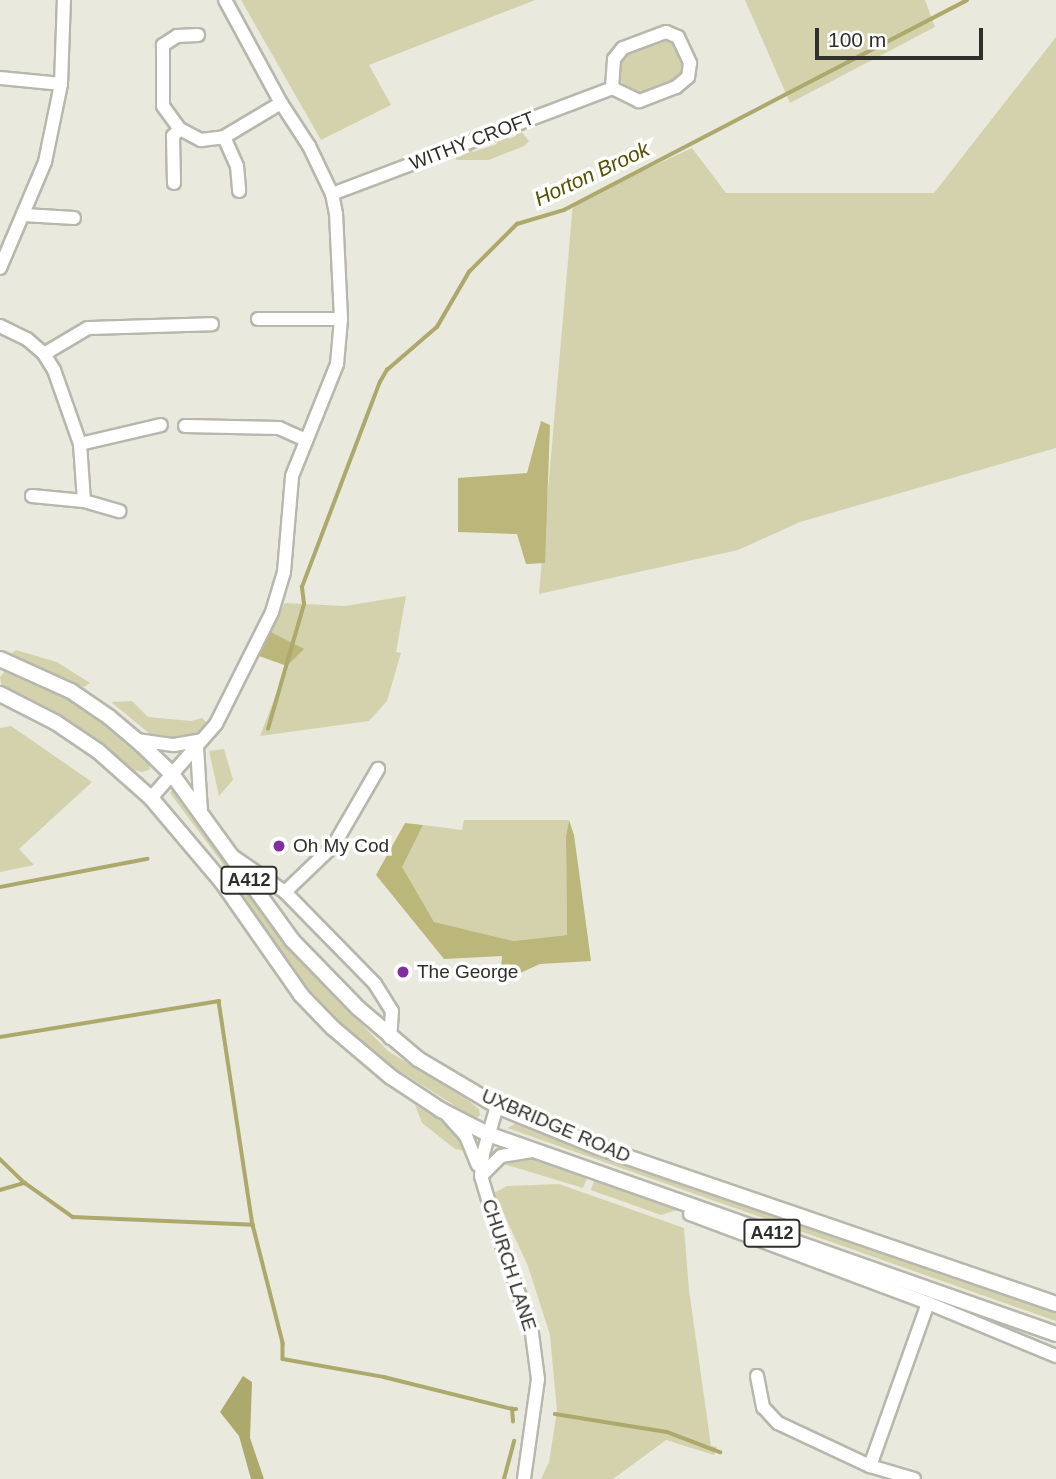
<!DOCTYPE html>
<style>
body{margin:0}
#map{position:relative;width:1056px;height:1479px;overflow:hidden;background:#e9e9de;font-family:Helvetica,sans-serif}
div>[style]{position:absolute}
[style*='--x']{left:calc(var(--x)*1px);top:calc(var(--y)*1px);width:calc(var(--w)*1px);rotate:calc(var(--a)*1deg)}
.green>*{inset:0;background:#d4d2ac}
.forest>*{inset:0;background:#bbb679}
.water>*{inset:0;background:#ada96c}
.stream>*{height:3.5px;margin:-1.75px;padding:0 1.75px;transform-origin:1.75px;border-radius:1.75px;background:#ada96c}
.roads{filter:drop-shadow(2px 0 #b7b7ad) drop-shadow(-2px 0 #b7b7ad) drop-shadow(0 2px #b7b7ad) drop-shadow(0 -2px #b7b7ad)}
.minor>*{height:12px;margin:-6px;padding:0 6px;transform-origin:6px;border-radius:6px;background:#fff}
.major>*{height:14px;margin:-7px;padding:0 7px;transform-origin:7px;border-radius:7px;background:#fff}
.dots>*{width:19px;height:19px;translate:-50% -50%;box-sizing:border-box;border:4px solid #fff;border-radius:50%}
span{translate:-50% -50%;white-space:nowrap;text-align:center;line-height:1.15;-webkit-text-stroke:7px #fff;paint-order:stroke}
.shield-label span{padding:2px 5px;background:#fff;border:2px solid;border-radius:5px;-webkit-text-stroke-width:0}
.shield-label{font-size:18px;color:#2f2f2b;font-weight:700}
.street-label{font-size:19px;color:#2f2f2b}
.poi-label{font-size:19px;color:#2f2f2b}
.left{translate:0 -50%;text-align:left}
.water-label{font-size:21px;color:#565102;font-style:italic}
.scale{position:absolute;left:815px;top:28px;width:168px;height:32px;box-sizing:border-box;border:4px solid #2f2f2b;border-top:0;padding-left:9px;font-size:21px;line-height:24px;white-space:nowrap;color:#2f2f2b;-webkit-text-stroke:5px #fff;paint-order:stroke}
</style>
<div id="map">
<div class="green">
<div style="clip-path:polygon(241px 0,535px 0,369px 65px,391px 105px,321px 140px)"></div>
<div style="clip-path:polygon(745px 0,925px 0,935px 27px,790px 103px)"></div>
<div style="clip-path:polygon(659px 36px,676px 41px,685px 69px,678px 78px,642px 93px,636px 94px,625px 88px,615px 68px,619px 54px)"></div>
<div style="clip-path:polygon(1056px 37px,1056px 448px,800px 522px,738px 550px,539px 594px,573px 203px,692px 148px,726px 193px,934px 193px)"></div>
<div style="clip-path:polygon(517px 126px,529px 141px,524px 146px,489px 160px,456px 160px,455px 149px,460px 157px,463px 155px,461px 146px,469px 143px,473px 152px,497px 144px,494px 133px,505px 129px,509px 139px,516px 136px,513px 127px)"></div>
<div style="clip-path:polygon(406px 596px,396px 652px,401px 653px,387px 701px,369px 721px,260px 736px,287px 666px,303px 649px,269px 631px,285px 603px,345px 606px)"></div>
<div style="clip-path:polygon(16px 650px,57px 662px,90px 683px,84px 687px,14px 658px,12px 653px)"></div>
<div style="clip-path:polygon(5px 671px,45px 685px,99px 719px,148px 760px,150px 769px,143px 772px,133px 770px,76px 727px,2px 688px,0 677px)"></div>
<div style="clip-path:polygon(132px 701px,148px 717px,191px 721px,202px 718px,206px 722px,202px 730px,182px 741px,155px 738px,111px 702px)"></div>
<div style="clip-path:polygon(11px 726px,92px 782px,19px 849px,34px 865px,0 872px,0 728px)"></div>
<div style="clip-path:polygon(224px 749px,233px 780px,219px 796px,209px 751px)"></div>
<div style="clip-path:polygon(174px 788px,279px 936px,307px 968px,388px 1051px,469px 1101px,479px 1109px,480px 1115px,477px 1118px,460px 1109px,390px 1065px,357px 1039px,313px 997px,268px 940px,220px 860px,170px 793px)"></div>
<div style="clip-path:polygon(464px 820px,569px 820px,566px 836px,567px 935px,512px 941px,434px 922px,401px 867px,423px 825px,462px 830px)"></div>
<div style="clip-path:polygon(415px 1105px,452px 1126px,471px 1152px,455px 1149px,422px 1123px)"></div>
<div style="clip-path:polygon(520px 1121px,1039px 1305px,1056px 1312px,1056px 1321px,507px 1128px)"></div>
<div style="clip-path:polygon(528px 1157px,587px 1178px,583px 1188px,497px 1162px)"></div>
<div style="clip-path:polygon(594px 1180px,683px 1204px,681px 1209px,661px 1215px,591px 1190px)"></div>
<div style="clip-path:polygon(559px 1184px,684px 1228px,689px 1290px,711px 1446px,717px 1447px,714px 1455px,666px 1440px,613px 1479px,541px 1479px,549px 1462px,557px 1411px,550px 1335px,528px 1266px,494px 1193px,507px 1186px)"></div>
</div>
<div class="forest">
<div style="clip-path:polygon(541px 421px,550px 425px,545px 563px,526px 564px,517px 534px,458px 532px,458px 478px,527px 473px)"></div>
<div style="clip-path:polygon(269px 631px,304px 649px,287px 666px,259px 656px)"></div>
<div style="clip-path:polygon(569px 820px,574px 835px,591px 961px,540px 964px,500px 982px,502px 956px,444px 959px,376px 875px,405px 823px,423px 825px,402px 867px,434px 922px,513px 941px,567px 935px,566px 836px)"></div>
</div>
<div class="water">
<div style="clip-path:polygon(243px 1376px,252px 1382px,250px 1438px,264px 1479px,251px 1479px,239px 1436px,220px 1412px)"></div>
</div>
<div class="stream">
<div style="--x:268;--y:729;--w:130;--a:-73.9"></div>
<div style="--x:304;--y:604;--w:17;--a:-97"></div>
<div style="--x:302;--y:587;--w:219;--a:-69.2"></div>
<div style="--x:380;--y:382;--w:14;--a:-60"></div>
<div style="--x:387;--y:370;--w:66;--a:-40.7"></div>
<div style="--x:437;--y:327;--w:64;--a:-59.8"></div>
<div style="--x:469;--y:272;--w:68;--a:-45"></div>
<div style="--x:517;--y:224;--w:49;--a:-16.6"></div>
<div style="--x:564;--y:210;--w:454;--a:-27.5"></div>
<div style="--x:0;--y:887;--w:150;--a:-10.8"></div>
<div style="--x:0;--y:1037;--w:222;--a:-9.3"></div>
<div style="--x:219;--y:1001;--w:227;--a:81.4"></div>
<div style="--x:0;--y:1159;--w:35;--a:44"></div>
<div style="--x:0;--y:1190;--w:26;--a:-16"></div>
<div style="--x:25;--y:1183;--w:59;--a:35.3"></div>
<div style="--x:73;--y:1217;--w:180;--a:2.5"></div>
<div style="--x:253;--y:1225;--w:122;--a:75.7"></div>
<div style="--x:283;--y:1343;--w:16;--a:90"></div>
<div style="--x:283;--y:1359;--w:103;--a:10.1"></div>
<div style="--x:384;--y:1377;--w:132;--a:14"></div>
<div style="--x:555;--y:1414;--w:113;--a:9.1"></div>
<div style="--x:667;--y:1432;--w:57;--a:20.7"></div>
<div style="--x:513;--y:1422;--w:13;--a:-94"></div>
<div style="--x:512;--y:1409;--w:4;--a:0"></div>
<div style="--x:504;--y:1479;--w:39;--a:-75"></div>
</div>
<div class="roads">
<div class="minor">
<div style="--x:198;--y:35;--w:21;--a:177"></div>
<div style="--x:177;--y:36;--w:17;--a:147"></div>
<div style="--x:163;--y:45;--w:61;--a:90"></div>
<div style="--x:163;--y:106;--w:29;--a:54"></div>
<div style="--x:180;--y:129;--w:24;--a:28"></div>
<div style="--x:201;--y:140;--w:23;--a:-7"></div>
<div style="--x:224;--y:137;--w:66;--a:-30.8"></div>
<div style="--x:0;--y:78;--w:61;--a:5.6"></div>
<div style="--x:224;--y:137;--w:32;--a:66"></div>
<div style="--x:237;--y:166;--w:25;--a:85"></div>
<div style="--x:174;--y:183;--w:47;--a:-91.2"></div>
<div style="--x:173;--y:136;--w:10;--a:-45"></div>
<div style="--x:332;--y:194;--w:299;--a:-20.7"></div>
<div style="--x:612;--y:88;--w:29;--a:-86"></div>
<div style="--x:614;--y:59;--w:14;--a:-51"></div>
<div style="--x:623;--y:48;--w:46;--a:-20.4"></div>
<div style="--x:666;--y:32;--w:13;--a:23"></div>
<div style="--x:678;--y:37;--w:29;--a:65"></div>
<div style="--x:690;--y:63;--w:14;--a:98"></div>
<div style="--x:688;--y:77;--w:16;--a:140"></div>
<div style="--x:676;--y:87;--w:40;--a:159"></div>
<div style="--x:639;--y:101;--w:30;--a:-154"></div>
<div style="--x:24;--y:215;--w:50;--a:3.4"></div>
<div style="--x:0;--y:268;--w:115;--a:-67"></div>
<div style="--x:45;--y:162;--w:80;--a:-78.4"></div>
<div style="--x:61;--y:84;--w:84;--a:-88"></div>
<div style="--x:258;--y:319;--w:83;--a:0"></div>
<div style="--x:0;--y:326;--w:30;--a:26"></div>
<div style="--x:27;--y:339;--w:23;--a:41"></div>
<div style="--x:44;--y:354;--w:19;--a:58"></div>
<div style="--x:54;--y:370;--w:78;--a:70.6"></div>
<div style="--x:80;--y:444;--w:57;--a:86"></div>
<div style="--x:84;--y:501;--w:37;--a:16"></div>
<div style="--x:44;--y:354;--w:51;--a:-30.6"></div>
<div style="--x:88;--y:328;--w:124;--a:-1.8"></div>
<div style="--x:185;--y:426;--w:94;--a:1.2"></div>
<div style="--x:279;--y:428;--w:30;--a:24"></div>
<div style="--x:80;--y:444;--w:83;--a:-13.2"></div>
<div style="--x:32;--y:496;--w:52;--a:5.5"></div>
<div style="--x:137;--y:740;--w:37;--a:8"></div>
<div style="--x:174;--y:745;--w:28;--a:-10"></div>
<div style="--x:197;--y:747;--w:66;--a:86.5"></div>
<div style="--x:151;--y:798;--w:98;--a:-48.7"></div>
<div style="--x:216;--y:724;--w:125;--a:-63.4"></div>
<div style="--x:272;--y:612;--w:42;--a:-73.3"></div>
<div style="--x:284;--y:572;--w:96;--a:-85.2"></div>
<div style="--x:292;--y:476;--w:121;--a:-68.1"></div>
<div style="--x:337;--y:364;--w:45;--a:-84.9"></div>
<div style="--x:341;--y:319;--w:105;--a:-92.7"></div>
<div style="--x:336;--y:214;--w:20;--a:-101"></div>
<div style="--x:332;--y:194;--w:53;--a:-115.6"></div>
<div style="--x:309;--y:146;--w:51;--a:-123.1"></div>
<div style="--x:281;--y:103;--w:117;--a:-118.5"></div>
<div style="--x:234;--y:857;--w:62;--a:34.5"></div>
<div style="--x:285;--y:892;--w:129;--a:45.6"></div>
<div style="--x:375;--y:984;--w:32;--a:58"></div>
<div style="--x:392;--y:1011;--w:27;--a:94"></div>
<div style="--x:285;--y:892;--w:68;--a:-43.8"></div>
<div style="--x:334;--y:845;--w:88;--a:-59.9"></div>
<div style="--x:497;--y:1106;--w:50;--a:106.3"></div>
<div style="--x:483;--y:1154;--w:22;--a:95"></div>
<div style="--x:481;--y:1176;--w:90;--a:73.2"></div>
<div style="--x:507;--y:1262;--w:68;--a:69.4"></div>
<div style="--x:531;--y:1326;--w:53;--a:82.5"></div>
<div style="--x:538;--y:1379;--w:101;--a:98"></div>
<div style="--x:448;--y:1116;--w:27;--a:48"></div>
<div style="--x:466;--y:1136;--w:31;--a:68"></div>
<div style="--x:481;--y:1176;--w:28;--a:-45"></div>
<div style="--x:501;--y:1156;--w:30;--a:-9"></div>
<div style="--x:690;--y:1214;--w:254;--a:20.5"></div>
<div style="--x:928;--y:1303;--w:139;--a:22.5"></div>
<div style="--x:757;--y:1376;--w:32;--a:79"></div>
<div style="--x:763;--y:1407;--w:22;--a:47"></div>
<div style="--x:778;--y:1423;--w:102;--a:25.1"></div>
<div style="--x:870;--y:1466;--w:46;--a:16.5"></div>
<div style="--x:870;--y:1466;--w:173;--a:-70.4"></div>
</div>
<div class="major">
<div style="--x:0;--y:659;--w:78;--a:24.3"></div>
<div style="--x:71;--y:691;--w:46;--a:34.4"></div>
<div style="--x:109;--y:717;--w:42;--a:40.2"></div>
<div style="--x:141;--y:744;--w:43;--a:44.1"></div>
<div style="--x:172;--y:774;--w:205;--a:54.1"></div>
<div style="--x:292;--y:940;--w:95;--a:45.9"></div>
<div style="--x:358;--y:1008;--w:79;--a:40.4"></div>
<div style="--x:418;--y:1059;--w:92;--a:30.7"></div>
<div style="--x:497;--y:1106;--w:109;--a:22.1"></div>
<div style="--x:598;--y:1147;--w:484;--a:18.9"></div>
<div style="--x:0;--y:694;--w:62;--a:27"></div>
<div style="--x:55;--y:722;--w:52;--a:34"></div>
<div style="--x:98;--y:751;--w:71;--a:41.6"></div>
<div style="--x:151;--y:798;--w:110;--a:49.8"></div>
<div style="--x:222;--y:882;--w:138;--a:55"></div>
<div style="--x:301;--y:995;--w:46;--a:45.9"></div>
<div style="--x:333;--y:1028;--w:76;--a:40.2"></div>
<div style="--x:391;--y:1077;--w:60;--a:33.4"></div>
<div style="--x:441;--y:1110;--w:53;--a:27.1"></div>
<div style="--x:488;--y:1134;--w:602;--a:19.4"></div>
</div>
</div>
<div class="dots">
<div style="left:279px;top:846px;background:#7f2f9f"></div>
<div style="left:403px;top:972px;background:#7f2f9f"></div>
</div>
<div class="shield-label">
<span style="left:249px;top:880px">A412</span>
<span style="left:772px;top:1233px">A412</span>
</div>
<div class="street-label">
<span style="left:472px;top:141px;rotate:-21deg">WITHY CROFT</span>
<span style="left:556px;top:1126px;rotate:23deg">UXBRIDGE ROAD</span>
<span style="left:509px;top:1265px;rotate:72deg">CHURCH LANE</span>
</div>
<div class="poi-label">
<span class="left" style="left:293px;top:846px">Oh My Cod</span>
<span class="left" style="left:417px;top:972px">The George</span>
</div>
<div class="water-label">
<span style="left:592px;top:174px;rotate:-25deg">Horton Brook</span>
</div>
<div class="scale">100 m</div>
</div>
